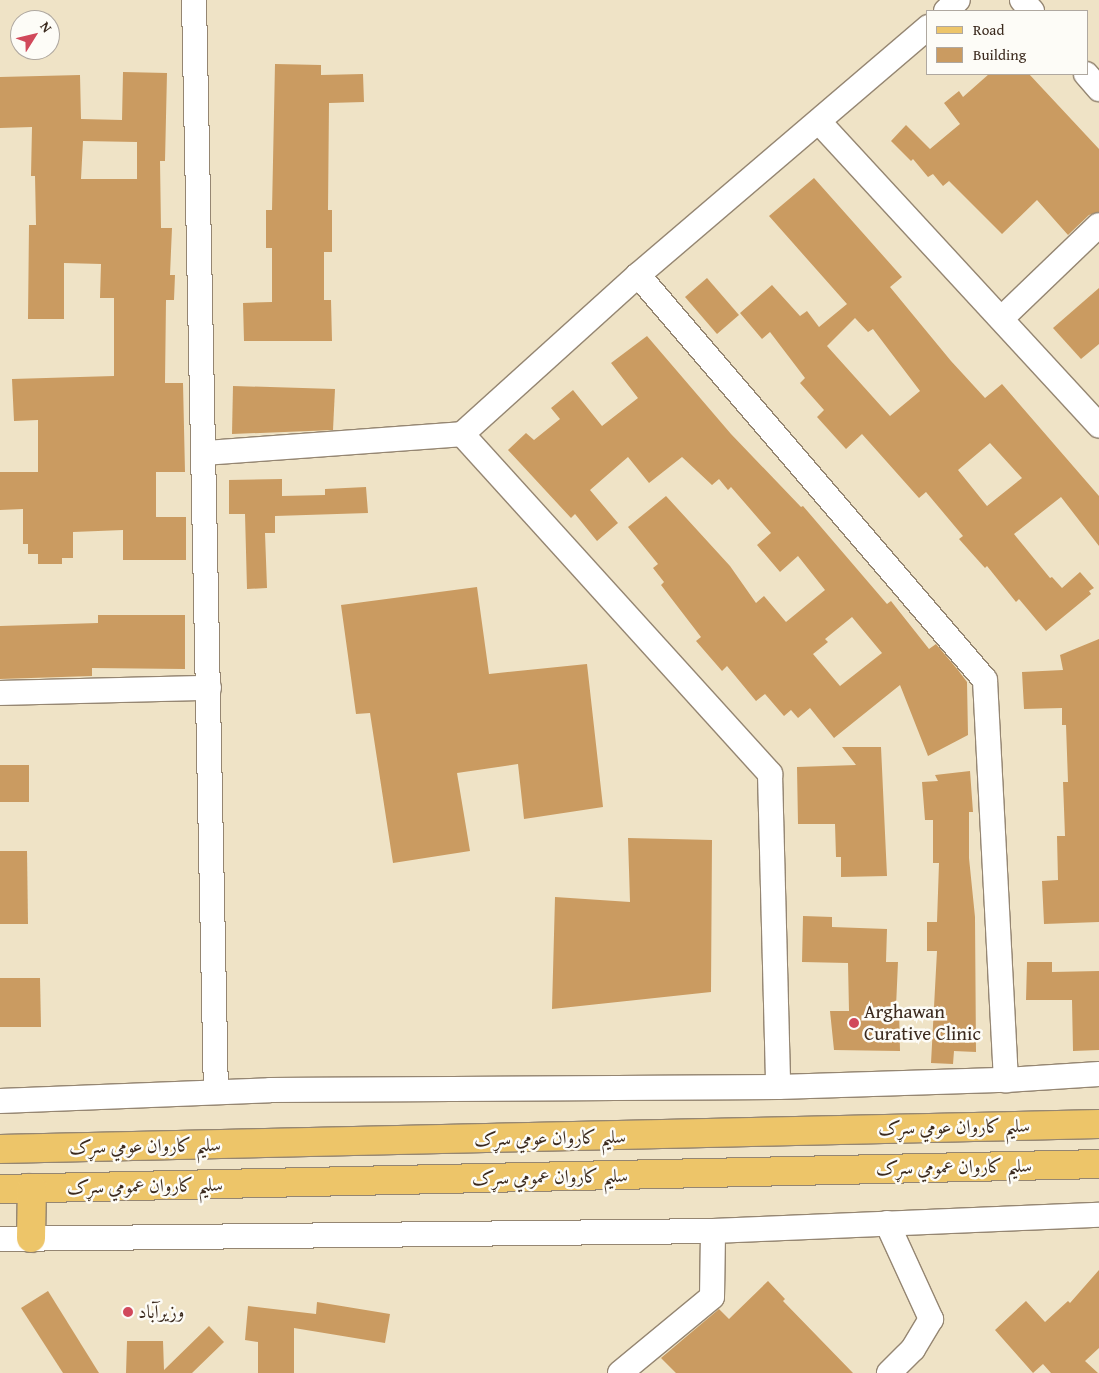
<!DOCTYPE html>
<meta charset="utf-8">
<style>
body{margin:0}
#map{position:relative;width:1099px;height:1373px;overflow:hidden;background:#efe3c6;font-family:"Gentium Book Plus",Amiri,serif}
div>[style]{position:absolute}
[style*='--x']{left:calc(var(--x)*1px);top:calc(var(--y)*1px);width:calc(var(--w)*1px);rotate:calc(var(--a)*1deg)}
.building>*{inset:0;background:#ca9b61}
.roads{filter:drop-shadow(1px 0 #958672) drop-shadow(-1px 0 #958672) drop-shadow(0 1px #958672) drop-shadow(0 -1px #958672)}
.minor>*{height:24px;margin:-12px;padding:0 12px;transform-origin:12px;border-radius:12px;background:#fff}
.major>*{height:28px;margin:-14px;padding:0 14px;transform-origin:14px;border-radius:14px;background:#edc569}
.dots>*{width:14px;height:14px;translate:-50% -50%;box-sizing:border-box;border:2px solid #fdfcf7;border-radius:50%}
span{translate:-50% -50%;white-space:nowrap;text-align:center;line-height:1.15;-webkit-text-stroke:5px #fdfcf7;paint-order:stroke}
.poi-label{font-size:19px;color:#3b2a1e}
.left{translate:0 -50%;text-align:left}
.street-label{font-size:19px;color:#3b2a1e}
.legend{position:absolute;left:926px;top:10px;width:162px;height:65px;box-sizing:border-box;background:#fdfcf7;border:1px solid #afa8a0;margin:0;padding:6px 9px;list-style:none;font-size:15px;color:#3b2a1e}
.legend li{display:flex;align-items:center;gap:10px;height:25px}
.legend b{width:25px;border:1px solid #afa8a0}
.north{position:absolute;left:10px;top:10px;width:50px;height:50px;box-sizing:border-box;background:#fdfcf7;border:1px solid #afa8a0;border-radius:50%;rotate:54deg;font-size:14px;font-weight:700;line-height:20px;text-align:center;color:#3b2a1e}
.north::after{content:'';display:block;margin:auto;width:18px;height:22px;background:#d1495b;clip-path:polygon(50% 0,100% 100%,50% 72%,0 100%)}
</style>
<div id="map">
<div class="building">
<div style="clip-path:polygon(275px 64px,321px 65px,321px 75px,363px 74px,364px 102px,329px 103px,328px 210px,332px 210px,332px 252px,324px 252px,324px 300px,331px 300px,332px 341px,244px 341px,243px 303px,272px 302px,272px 248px,266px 248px,266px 210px,272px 210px)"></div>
<div style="clip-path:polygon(evenodd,123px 72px,167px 73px,165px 161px,160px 161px,161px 228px,172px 228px,170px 275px,175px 275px,174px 300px,166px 300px,165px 383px,183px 383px,185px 472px,156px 472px,156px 517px,186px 517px,186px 560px,123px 560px,123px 530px,73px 532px,73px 558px,62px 558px,62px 564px,38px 564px,38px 554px,28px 554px,28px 544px,23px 544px,23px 509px,0 510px,0 472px,38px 472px,38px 420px,14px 421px,12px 379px,114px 376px,114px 298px,100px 298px,101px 264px,64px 263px,64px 319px,28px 319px,29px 225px,36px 225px,35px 176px,31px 176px,32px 127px,0 128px,0 77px,80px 75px,81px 119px,122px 120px,123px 72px,83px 141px,137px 142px,137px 179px,81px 179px,83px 141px)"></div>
<div style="clip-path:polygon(989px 74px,1029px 74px,1099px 149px,1099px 212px,1089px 215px,1068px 235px,1037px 200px,1002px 234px,949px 181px,943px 186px,933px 174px,928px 177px,913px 159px,911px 161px,891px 141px,906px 125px,930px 149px,960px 124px,944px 103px,959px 91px,963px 97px)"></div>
<div style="clip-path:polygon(evenodd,814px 178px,902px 277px,890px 287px,951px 361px,985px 398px,1002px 384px,1099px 496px,1099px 546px,1061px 497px,1014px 534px,1050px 578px,1052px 577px,1062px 588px,1080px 572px,1094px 588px,1089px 591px,1091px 594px,1046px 631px,1019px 599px,1016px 602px,987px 566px,985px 568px,959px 539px,963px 536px,926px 492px,919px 498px,862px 434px,846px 449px,817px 417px,824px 410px,800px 383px,805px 378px,770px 332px,762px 339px,740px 313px,772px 285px,800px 316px,807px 311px,819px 327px,847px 304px,769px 216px,814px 178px,855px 318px,868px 332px,873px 329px,920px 391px,890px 416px,827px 346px,855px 318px,814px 178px,990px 443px,1022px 478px,987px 506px,958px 470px,990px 443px)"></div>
<div style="clip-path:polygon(707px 278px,739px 315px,717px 334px,685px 297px)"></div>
<div style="clip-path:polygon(1099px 288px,1099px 344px,1081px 359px,1053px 328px)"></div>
<div style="clip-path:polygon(evenodd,647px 336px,731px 434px,801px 507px,803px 506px,887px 604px,891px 601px,929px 649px,936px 644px,958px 670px,967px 682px,968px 735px,928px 756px,900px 685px,834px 738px,810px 708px,798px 718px,791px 710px,784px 716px,765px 694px,756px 701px,727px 666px,722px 671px,696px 641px,701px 637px,661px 585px,664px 582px,653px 568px,658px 564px,628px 527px,666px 496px,730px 566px,756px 603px,764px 596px,786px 622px,825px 590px,798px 556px,780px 572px,757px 545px,771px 533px,731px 487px,728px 490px,719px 479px,712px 485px,682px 457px,649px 483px,628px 457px,590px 490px,618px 523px,597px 541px,575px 514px,571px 518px,508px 450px,526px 433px,534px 440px,560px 419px,551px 408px,573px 390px,602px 426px,638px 398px,611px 363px,647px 336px,852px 617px,882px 653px,840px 686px,813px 654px,828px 642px,825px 639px,852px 617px)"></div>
<div style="clip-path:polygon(233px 386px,335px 389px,333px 430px,232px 434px)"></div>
<div style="clip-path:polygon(282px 479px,282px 496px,325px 495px,325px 489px,366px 487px,368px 513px,275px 516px,275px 533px,265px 533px,267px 588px,247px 589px,245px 514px,229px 514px,229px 480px)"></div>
<div style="clip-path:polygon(477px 587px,489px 674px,587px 664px,603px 807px,524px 819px,518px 764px,457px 773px,470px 851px,393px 863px,370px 713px,356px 714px,341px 605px)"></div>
<div style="clip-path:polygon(98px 615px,185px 615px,185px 669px,92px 668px,92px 676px,0 679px,0 626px,98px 623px)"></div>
<div style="clip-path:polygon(1099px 639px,1099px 922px,1044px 924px,1042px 881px,1058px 880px,1057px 836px,1065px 836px,1063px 782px,1068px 782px,1066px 725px,1062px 725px,1062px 708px,1024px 709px,1022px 672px,1063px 670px,1060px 655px)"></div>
<div style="clip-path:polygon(842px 747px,881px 747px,887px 876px,841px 877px,841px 857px,836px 857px,835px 824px,798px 824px,797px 767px,856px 765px)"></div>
<div style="clip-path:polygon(0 765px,29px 765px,29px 802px,0 802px)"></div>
<div style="clip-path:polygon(970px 771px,973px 812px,969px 812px,969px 858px,975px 917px,976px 1052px,954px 1051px,953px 1064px,931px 1063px,937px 951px,927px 951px,927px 922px,937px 922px,939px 863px,933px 863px,933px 820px,925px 820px,922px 782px,938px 781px,935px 775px)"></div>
<div style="clip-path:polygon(628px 838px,712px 840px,711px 992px,552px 1009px,555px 897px,630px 902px)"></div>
<div style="clip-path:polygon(0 851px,27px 851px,28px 924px,0 924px)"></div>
<div style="clip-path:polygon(803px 916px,832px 917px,832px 927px,887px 929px,886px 962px,898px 962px,896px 1007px,899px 1007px,900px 1051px,834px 1050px,830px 1011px,849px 1011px,848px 963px,802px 962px)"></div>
<div style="clip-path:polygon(1027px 962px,1052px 962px,1052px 972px,1099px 971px,1099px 1050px,1073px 1051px,1072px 1000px,1026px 1000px)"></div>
<div style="clip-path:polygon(0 978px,40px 978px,41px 1027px,0 1027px)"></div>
<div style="clip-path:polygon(1099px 1270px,1099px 1348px,1085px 1361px,1098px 1373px,1051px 1373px,1043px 1364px,1033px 1373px,995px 1330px,1026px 1301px,1045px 1322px,1068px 1301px,1070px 1303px)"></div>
<div style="clip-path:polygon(768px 1281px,785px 1299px,783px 1301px,853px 1373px,676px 1373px,661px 1358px,719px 1309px,729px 1319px)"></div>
<div style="clip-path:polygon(48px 1291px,99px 1373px,63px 1373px,21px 1308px)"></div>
<div style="clip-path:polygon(317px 1302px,390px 1314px,385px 1343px,294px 1328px,294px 1373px,258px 1373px,258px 1342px,245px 1340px,248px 1306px,316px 1314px)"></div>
<div style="clip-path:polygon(209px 1326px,224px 1342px,192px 1373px,126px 1373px,127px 1341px,163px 1341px,164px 1370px)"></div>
</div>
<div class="roads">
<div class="minor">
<div style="--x:194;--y:0;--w:1092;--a:88.85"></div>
<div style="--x:1022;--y:0;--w:15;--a:48"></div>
<div style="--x:946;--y:11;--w:16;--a:-43"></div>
<div style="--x:1086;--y:74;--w:20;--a:49"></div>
<div style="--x:819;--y:122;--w:413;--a:47.3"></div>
<div style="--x:638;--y:275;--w:533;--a:49.41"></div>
<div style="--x:985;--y:680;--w:401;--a:87"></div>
<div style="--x:1002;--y:318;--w:134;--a:-43.8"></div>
<div style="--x:462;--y:434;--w:237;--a:-42.1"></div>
<div style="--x:638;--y:275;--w:382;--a:-40.5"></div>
<div style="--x:205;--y:453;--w:258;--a:-4.2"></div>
<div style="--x:462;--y:434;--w:459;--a:47.8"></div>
<div style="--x:770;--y:774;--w:313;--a:88.5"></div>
<div style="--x:0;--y:693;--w:209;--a:-1.4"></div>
<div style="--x:0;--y:1101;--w:270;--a:-2.3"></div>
<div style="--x:270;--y:1090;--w:508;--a:-0.34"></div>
<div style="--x:778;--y:1087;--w:228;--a:-1.8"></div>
<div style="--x:1006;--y:1080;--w:93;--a:-3.7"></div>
<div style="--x:887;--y:1223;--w:106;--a:65.4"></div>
<div style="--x:931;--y:1319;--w:35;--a:121"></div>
<div style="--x:913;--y:1349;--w:34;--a:135"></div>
<div style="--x:0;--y:1239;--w:713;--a:-0.64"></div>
<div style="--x:713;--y:1231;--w:386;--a:-2.4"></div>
<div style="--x:620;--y:1373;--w:119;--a:-39.6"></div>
<div style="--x:712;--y:1297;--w:66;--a:-89.1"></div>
</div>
<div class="major">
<div style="--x:0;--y:1149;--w:1099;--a:-1.3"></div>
<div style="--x:0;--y:1189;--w:1099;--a:-1.3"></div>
<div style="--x:31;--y:1238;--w:50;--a:-88.9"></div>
</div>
</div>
<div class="dots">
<div style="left:854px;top:1023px;background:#d1495b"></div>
<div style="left:128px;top:1312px;background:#d1495b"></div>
</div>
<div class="poi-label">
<span class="left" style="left:864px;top:1023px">Arghawan<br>Curative Clinic</span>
<span class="left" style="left:138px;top:1312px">وزیرآباد</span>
</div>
<div class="street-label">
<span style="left:954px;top:1127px;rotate:-1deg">سلیم کاروان عومي سړک</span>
<span style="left:550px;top:1138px;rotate:-1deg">سلیم کاروان عومي سړک</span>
<span style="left:145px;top:1146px;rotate:-1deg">سلیم کاروان عومي سړک</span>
<span style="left:954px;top:1167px;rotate:-1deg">سلیم کاروان عمومي سړک</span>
<span style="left:550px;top:1177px;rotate:-1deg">سلیم کاروان عمومي سړک</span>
<span style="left:145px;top:1186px;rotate:-1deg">سلیم کاروان عمومي سړک</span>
</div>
<ul class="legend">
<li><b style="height:6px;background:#edc569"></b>Road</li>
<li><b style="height:14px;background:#ca9b61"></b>Building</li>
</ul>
<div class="north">N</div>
</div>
